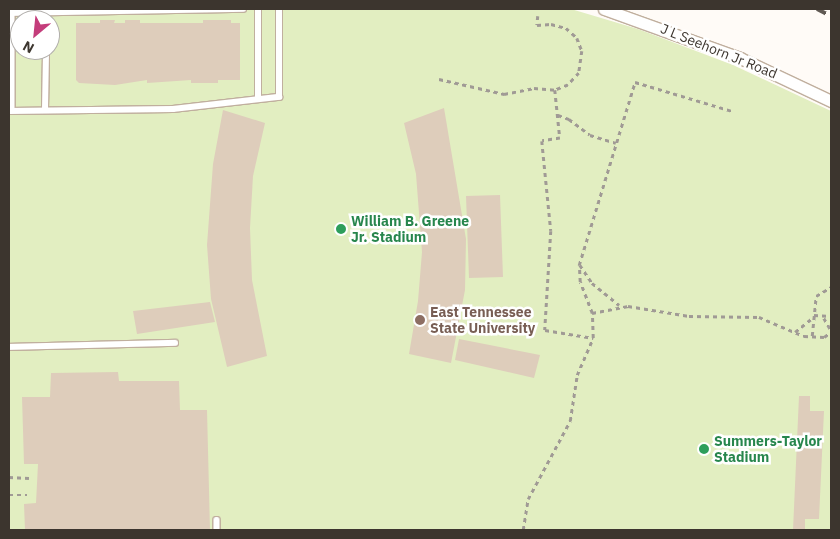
<!DOCTYPE html>
<style>
body{margin:0}
#map{position:relative;width:840px;height:539px;overflow:hidden;background:#fffbf7;font-family:"IBM Plex Sans",sans-serif}
div>[style]{position:absolute}
[style*='--x']{left:calc(var(--x)*1px);top:calc(var(--y)*1px);width:calc(var(--w)*1px);rotate:calc(var(--a)*1deg)}
.green>*{inset:0;background:#e2eec1}
.building>*{inset:0;background:#decdbb}
.path>*{height:2.5px;margin-top:-1.25px;transform-origin:0;background:repeating-linear-gradient(90deg,#a09a95 0 4px,transparent 0 8px)}
.roads{filter:drop-shadow(1px 0 #c0af9e) drop-shadow(-1px 0 #c0af9e) drop-shadow(0 1px #c0af9e) drop-shadow(0 -1px #c0af9e)}
.service>*{height:5.5px;margin:-2.75px;padding:0 2.75px;transform-origin:2.75px;border-radius:2.75px;background:#fff}
.minor>*{height:11px;margin:-5.5px;padding:0 5.5px;transform-origin:5.5px;border-radius:5.5px;background:#fff}
.rail>*{height:4px;margin-top:-2px;transform-origin:0;background:repeating-linear-gradient(90deg,#605953 0 10px,transparent 0 15px)}
.dots>*{width:14px;height:14px;translate:-50% -50%;box-sizing:border-box;border:2px solid #fff;border-radius:50%}
span{translate:-50% -50%;white-space:nowrap;text-align:center;line-height:1.15;-webkit-text-stroke:5px #fff;paint-order:stroke}
.street-label{font-size:14px;color:#3c352e}
.leisure-label{font-size:14px;color:#27864d;font-weight:700}
.left{translate:0 -50%;text-align:left}
.education-label{font-size:14px;color:#785e54;font-weight:700}
.frame{position:absolute;inset:0;border:10px solid #3c352e;pointer-events:none}
.north{position:absolute;left:10px;top:10px;width:50px;height:50px;box-sizing:border-box;background:#fff;border:1px solid #b1aeab;border-radius:50%;rotate:208deg;font-size:14px;font-weight:700;line-height:20px;text-align:center;color:#3c352e}
.north::after{content:'';display:block;margin:auto;width:18px;height:22px;background:#c43d7b;clip-path:polygon(50% 0,100% 100%,50% 72%,0 100%)}
</style>
<div id="map">
<div class="green">
<div style="clip-path:polygon(evenodd,9px 9px,571px 9px,638px 29px,733px 65px,831px 111px,831px 530px,9px 530px,9px 9px,20px 20px,50px 20px,50px 50px,20px 50px,20px 20px)"></div>
</div>
<div class="building">
<div style="clip-path:polygon(100px 20px,115px 20px,114px 23px,125px 23px,125px 20px,140px 20px,140px 23px,203px 23px,203px 20px,231px 20px,231px 23px,240px 23px,240px 80px,218px 80px,218px 83px,191px 83px,191px 80px,147px 83px,147px 80px,115px 85px,79px 83px,76px 80px,76px 23px,100px 23px)"></div>
<div style="clip-path:polygon(444px 108px,466px 239px,465px 290px,451px 363px,409px 354px,418px 301px,422px 252px,416px 174px,404px 123px)"></div>
<div style="clip-path:polygon(223px 110px,265px 123px,253px 176px,250px 228px,252px 280px,267px 356px,227px 367px,211px 299px,207px 245px,213px 164px)"></div>
<div style="clip-path:polygon(500px 195px,503px 277px,469px 278px,466px 196px)"></div>
<div style="clip-path:polygon(210px 302px,215px 322px,137px 334px,133px 311px)"></div>
<div style="clip-path:polygon(459px 339px,540px 355px,534px 378px,455px 360px)"></div>
<div style="clip-path:polygon(118px 372px,119px 381px,179px 381px,180px 410px,207px 410px,210px 530px,25px 530px,24px 504px,36px 503px,38px 464px,24px 464px,22px 397px,50px 397px,51px 373px)"></div>
<div style="clip-path:polygon(799px 396px,810px 396px,810px 411px,824px 411px,819px 519px,805px 519px,805px 530px,793px 530px)"></div>
</div>
<div class="path">
<div style="--x:538;--y:16;--w:9;--a:96"></div>
<div style="--x:537;--y:25;--w:14;--a:-4"></div>
<div style="--x:551;--y:24;--w:16;--a:15"></div>
<div style="--x:566;--y:28;--w:15;--a:42"></div>
<div style="--x:577;--y:38;--w:14;--a:69"></div>
<div style="--x:582;--y:51;--w:22;--a:98"></div>
<div style="--x:579;--y:73;--w:16;--a:133"></div>
<div style="--x:568;--y:85;--w:14;--a:159"></div>
<div style="--x:439;--y:79;--w:67;--a:13"></div>
<div style="--x:504;--y:94;--w:31;--a:-11"></div>
<div style="--x:534;--y:88;--w:21;--a:5"></div>
<div style="--x:555;--y:90;--w:48;--a:84.1"></div>
<div style="--x:560;--y:138;--w:18;--a:171"></div>
<div style="--x:542;--y:141;--w:90;--a:84.3"></div>
<div style="--x:551;--y:231;--w:99;--a:93.5"></div>
<div style="--x:545;--y:330;--w:49;--a:9.5"></div>
<div style="--x:558;--y:115;--w:12;--a:20"></div>
<div style="--x:569;--y:119;--w:26;--a:37"></div>
<div style="--x:590;--y:135;--w:27;--a:17"></div>
<div style="--x:580;--y:265;--w:22;--a:56"></div>
<div style="--x:592;--y:283;--w:35;--a:39"></div>
<div style="--x:592;--y:313;--w:33;--a:-111"></div>
<div style="--x:580;--y:282;--w:17;--a:-93"></div>
<div style="--x:579;--y:265;--w:191;--a:-73"></div>
<div style="--x:635;--y:82;--w:101;--a:16.6"></div>
<div style="--x:814;--y:315;--w:17;--a:3"></div>
<div style="--x:824;--y:318;--w:14;--a:60"></div>
<div style="--x:795;--y:332;--w:21;--a:-39"></div>
<div style="--x:812;--y:336;--w:40;--a:-84.3"></div>
<div style="--x:816;--y:296;--w:17;--a:-31"></div>
<div style="--x:9;--y:477;--w:20;--a:3"></div>
<div style="--x:9;--y:495;--w:18;--a:0"></div>
<div style="--x:523;--y:530;--w:31;--a:-81"></div>
<div style="--x:528;--y:499;--w:89;--a:-61.7"></div>
<div style="--x:570;--y:421;--w:47;--a:-81.3"></div>
<div style="--x:577;--y:375;--w:40;--a:-66.6"></div>
<div style="--x:593;--y:338;--w:25;--a:-92"></div>
<div style="--x:592;--y:313;--w:37;--a:-11"></div>
<div style="--x:628;--y:306;--w:62;--a:9.3"></div>
<div style="--x:689;--y:316;--w:70;--a:0.8"></div>
<div style="--x:759;--y:317;--w:49;--a:22.9"></div>
<div style="--x:804;--y:336;--w:20;--a:3"></div>
<div style="--x:824;--y:337;--w:9;--a:-36"></div>
</div>
<div class="roads">
<div class="service">
<div style="--x:9;--y:13;--w:234;--a:-1"></div>
<div style="--x:12;--y:13;--w:97;--a:90"></div>
<div style="--x:258;--y:99;--w:90;--a:-90"></div>
<div style="--x:45;--y:110;--w:60;--a:-89"></div>
<div style="--x:9;--y:111;--w:164;--a:-0.7"></div>
<div style="--x:173;--y:109;--w:107;--a:-6.5"></div>
<div style="--x:279;--y:97;--w:88;--a:-90"></div>
<div style="--x:9;--y:347;--w:166;--a:-1.4"></div>
<div style="--x:217;--y:520;--w:10;--a:90"></div>
</div>
<div class="minor">
<div style="--x:604;--y:9;--w:145;--a:19.8"></div>
<div style="--x:740;--y:58;--w:101;--a:25.3"></div>
</div>
</div>
<div class="rail">
<div style="--x:817;--y:9;--w:16;--a:27"></div>
</div>
<div class="dots">
<div style="left:341px;top:229px;background:#2e9e5b"></div>
<div style="left:420px;top:320px;background:#8d6e63"></div>
<div style="left:704px;top:449px;background:#2e9e5b"></div>
</div>
<div class="street-label">
<span style="left:719px;top:51px;rotate:22deg">J L Seehorn Jr Road</span>
</div>
<div class="leisure-label">
<span class="left" style="left:351px;top:229px">William B. Greene<br>Jr. Stadium</span>
<span class="left" style="left:714px;top:449px">Summers-Taylor<br>Stadium</span>
</div>
<div class="education-label">
<span class="left" style="left:430px;top:320px">East Tennessee<br>State University</span>
</div>
<div class="frame"></div>
<div class="north">N</div>
</div>
